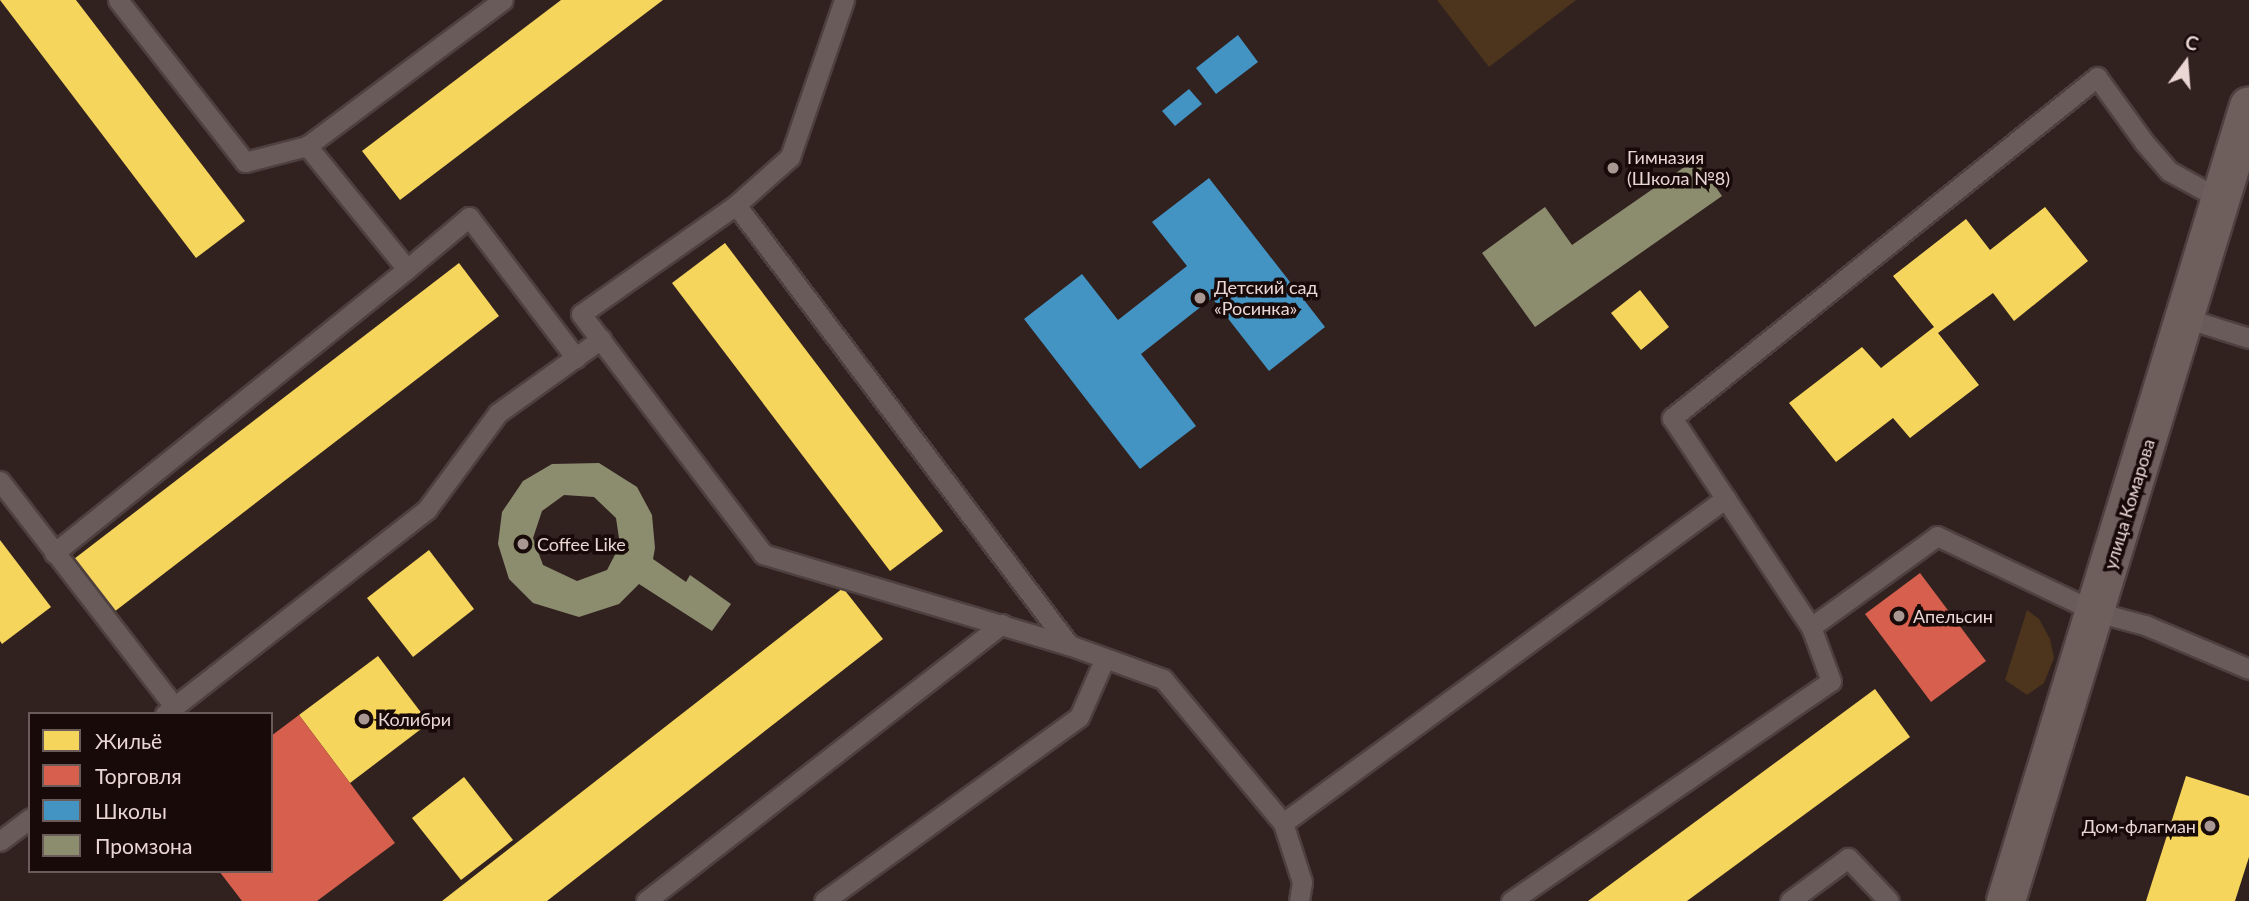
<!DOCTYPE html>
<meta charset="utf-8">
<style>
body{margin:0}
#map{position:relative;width:2249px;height:901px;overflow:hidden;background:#312220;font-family:Lato,sans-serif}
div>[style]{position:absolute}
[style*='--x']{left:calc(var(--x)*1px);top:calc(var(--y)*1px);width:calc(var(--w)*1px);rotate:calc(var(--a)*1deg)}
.green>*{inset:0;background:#4c351c}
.homes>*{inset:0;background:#f6d55c}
.shops>*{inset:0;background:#d6604d}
.schools>*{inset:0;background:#4393c3}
.industry>*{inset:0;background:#8c8c6e}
.roads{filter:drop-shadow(2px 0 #4e403f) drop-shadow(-2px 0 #4e403f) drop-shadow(0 2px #4e403f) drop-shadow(0 -2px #4e403f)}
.lane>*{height:19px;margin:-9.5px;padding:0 9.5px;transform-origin:9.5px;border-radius:9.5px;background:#685b5a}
.secondary>*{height:38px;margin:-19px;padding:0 19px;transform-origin:19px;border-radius:19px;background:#6e5f5c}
.dots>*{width:19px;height:19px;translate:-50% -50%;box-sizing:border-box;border:4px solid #170a09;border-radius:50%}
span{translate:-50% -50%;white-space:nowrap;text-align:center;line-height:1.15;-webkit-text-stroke:7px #170a09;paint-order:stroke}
.poi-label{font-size:18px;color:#ead6d3}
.left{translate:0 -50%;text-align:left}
.right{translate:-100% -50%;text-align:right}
.street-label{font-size:18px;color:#ead6d3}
.legend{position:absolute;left:28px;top:712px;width:245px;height:161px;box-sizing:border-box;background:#170a09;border:2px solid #6b5c5a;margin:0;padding:9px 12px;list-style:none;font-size:21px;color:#ead6d3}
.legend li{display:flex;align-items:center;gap:14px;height:35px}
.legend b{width:35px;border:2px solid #6b5c5a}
.north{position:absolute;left:2151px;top:28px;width:70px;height:70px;-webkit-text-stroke:5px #170a09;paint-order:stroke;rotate:16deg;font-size:19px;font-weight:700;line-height:28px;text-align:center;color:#ead6d3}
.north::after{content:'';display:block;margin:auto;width:24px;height:32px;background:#ead6d3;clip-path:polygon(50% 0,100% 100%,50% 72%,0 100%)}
</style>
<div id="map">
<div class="green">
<div style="clip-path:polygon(1437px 0,1576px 0,1489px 67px)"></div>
<div style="clip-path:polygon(2027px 610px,2039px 619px,2050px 639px,2054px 658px,2044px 683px,2027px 695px,2005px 680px)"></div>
</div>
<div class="homes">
<div style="clip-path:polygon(0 0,76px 0,245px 221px,196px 258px)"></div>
<div style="clip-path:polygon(561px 0,663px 0,400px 200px,362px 151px)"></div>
<div style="clip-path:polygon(2045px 207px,2088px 261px,2014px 321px,1993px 293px,1938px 333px,1979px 385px,1910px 438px,1893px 418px,1836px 462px,1789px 403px,1862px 347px,1881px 368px,1934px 327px,1893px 276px,1966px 219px,1990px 250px)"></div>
<div style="clip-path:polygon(725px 243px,943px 531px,890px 571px,672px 283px)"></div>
<div style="clip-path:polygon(459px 263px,499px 316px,114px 612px,74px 559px)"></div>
<div style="clip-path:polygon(1640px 290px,1669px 327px,1641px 350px,1611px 313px)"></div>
<div style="clip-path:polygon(0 540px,51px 607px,2px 644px,0 641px)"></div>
<div style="clip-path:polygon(429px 550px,474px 609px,413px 657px,367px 598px)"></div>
<div style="clip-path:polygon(843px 588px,883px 639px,547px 901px,442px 901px)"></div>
<div style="clip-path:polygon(378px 656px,429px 723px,350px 783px,299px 715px)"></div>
<div style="clip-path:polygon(1875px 689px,1910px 737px,1687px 901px,1588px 901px)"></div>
<div style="clip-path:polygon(2186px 776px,2249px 796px,2249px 857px,2235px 901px,2146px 901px)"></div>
<div style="clip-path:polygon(464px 777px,513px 840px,461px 880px,412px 818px)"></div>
</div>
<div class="shops">
<div style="clip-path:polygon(1920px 573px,1986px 661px,1931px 702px,1865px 614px)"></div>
<div style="clip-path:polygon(299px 715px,395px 843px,317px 901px,242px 901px,219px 871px,271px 871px,271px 736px)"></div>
</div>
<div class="schools">
<div style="clip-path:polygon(1238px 35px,1258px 62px,1216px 94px,1196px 68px)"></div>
<div style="clip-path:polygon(1189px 89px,1202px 104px,1175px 126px,1162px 111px)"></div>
<div style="clip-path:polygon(1209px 178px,1325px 327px,1269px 371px,1212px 298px,1141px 354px,1196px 426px,1140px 469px,1024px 319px,1082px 274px,1118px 320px,1187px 266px,1152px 222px)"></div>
</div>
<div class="industry">
<div style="clip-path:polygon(1696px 159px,1722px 196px,1535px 327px,1482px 253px,1545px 207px,1572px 245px)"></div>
<div style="clip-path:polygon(evenodd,599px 463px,637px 487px,652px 515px,655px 548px,653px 559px,686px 582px,690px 575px,731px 604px,712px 631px,639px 584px,619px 604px,579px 617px,533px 603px,509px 579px,498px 544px,502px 512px,523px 481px,552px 464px,599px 463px,564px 495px,594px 497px,616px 518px,620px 545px,607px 570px,577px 581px,543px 565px,533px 538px,542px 511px,564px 495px)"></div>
</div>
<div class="roads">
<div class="lane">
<div style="--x:118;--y:0;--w:206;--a:51.9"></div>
<div style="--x:245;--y:162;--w:64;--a:-14.5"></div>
<div style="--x:844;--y:0;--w:166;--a:109"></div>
<div style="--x:790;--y:157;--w:72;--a:138.4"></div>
<div style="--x:736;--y:205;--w:552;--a:52.88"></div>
<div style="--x:2220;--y:199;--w:58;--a:-151.2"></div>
<div style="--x:2169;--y:171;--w:38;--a:-131"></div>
<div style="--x:2144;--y:142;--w:80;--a:-125.9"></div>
<div style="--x:2097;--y:77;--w:545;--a:141.26"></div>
<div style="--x:1672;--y:418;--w:251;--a:56.4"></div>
<div style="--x:1811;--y:627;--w:155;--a:-35.8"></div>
<div style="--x:1937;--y:536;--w:176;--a:25.5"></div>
<div style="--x:2096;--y:612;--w:51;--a:14.9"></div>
<div style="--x:2145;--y:625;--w:113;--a:22.9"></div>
<div style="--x:736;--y:205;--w:189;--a:144.9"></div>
<div style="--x:581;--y:314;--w:301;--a:52.8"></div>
<div style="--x:763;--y:554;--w:319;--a:16.6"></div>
<div style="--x:1069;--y:645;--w:100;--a:19.9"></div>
<div style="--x:1163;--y:679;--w:187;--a:50.2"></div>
<div style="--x:1283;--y:823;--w:62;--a:72.1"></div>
<div style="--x:1302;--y:882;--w:19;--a:99"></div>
<div style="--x:407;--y:269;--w:81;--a:-40"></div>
<div style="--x:469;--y:217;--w:177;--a:52.8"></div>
<div style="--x:2185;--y:318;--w:67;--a:17.4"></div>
<div style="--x:0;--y:481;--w:284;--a:52.3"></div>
<div style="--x:54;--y:553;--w:453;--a:-38.8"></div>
<div style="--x:407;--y:269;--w:159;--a:-129.1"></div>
<div style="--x:307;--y:146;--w:244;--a:-36.7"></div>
<div style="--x:165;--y:714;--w:333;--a:-38"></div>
<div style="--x:427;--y:509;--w:119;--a:-53.5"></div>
<div style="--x:498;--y:413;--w:127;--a:-35.7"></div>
<div style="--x:1283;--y:823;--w:549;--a:-36.27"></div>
<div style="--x:0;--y:841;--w:38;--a:-37"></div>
<div style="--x:646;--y:901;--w:451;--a:-37.9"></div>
<div style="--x:824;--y:901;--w:314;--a:-35.8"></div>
<div style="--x:1079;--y:717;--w:64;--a:-66.2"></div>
<div style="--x:1511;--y:901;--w:388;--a:-34.5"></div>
<div style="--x:1831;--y:681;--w:58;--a:-110.3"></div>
<div style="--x:1790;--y:901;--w:72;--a:-36.6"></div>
<div style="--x:1848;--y:858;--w:59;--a:46.4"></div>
</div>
<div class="secondary">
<div style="--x:2006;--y:901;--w:831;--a:-73"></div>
</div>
</div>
<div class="dots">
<div style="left:1613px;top:168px;background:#a99794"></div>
<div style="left:1200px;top:298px;background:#a99794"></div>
<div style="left:523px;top:544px;background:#a99794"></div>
<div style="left:1899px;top:616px;background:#a99794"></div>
<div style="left:364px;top:719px;background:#a99794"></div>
<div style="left:2210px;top:826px;background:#a99794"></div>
</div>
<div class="poi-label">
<span class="left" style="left:1627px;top:168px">Гимназия<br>(Школа №8)</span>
<span class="left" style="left:1214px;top:298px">Детский сад<br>«Росинка»</span>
<span class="left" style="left:537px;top:544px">Coffee Like</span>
<span class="left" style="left:1913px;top:616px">Апельсин</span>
<span class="left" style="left:378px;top:719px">Колибри</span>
<span class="right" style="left:2196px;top:826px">Дом-флагман</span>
</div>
<div class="street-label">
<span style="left:2129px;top:504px;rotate:-73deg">улица Комарова</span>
</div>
<ul class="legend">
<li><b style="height:19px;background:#f6d55c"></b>Жильё</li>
<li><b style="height:19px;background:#d6604d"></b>Торговля</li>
<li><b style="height:19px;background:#4393c3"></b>Школы</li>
<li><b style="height:19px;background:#8c8c6e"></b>Промзона</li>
</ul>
<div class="north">С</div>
</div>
